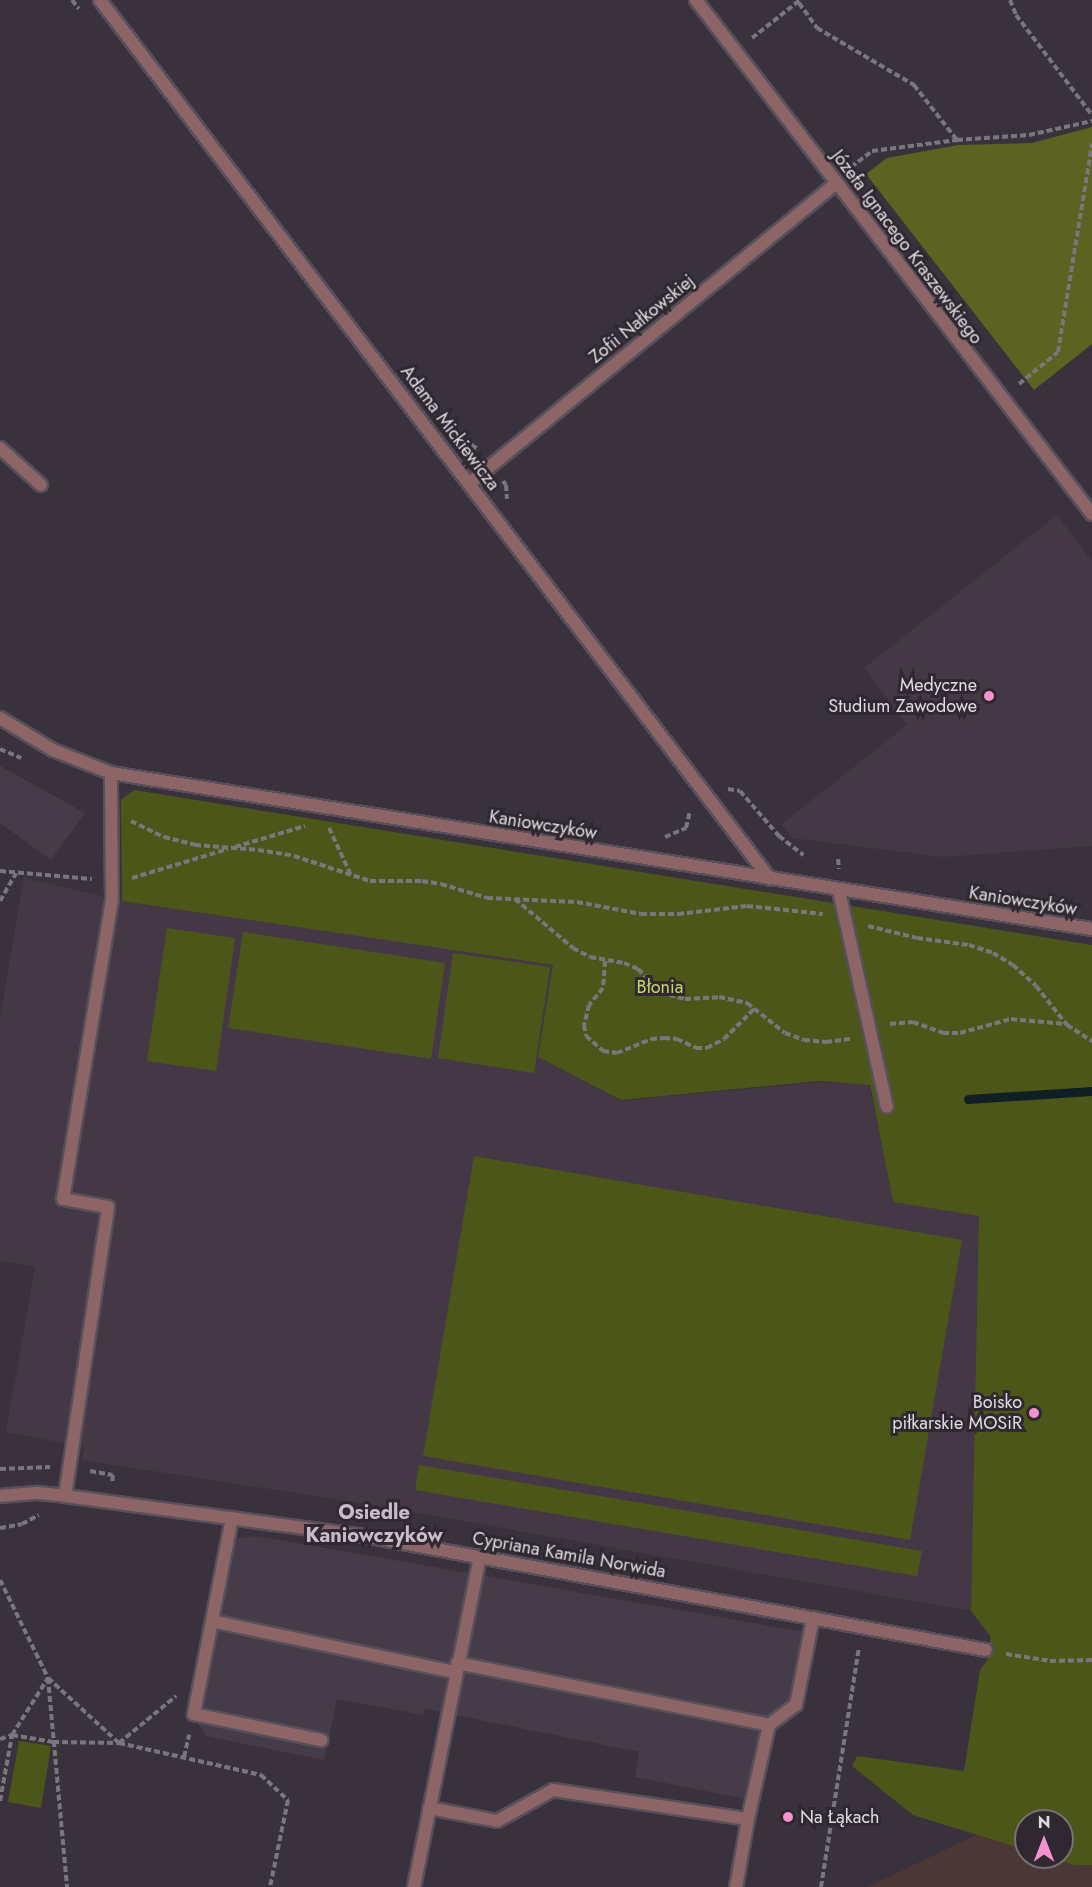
<!DOCTYPE html>
<meta charset="utf-8">
<style>
body{margin:0}
#map{position:relative;width:1092px;height:1887px;overflow:hidden;background:#39323c;font-family:Jost,sans-serif}
div>[style]{position:absolute}
[style*='--x']{left:calc(var(--x)*1px);top:calc(var(--y)*1px);width:calc(var(--w)*1px);rotate:calc(var(--a)*1deg)}
.commercial>*{inset:0;background:#4c3737}
.built>*{inset:0;background:#463b49}
.education>*{inset:0;background:#453846}
.green>*{inset:0;background:#4d5619}
.forest>*{inset:0;background:#5a631f}
.stream>*{height:9px;margin:-4.5px;padding:0 4.5px;transform-origin:4.5px;border-radius:4.5px;background:#101f24}
.path>*{height:4px;margin-top:-2px;transform-origin:0;background:repeating-linear-gradient(90deg,#7b757d 0 6px,transparent 0 9px)}
.roads{filter:drop-shadow(2px 0 #57505a) drop-shadow(-2px 0 #57505a) drop-shadow(0 2px #57505a) drop-shadow(0 -2px #57505a)}
.lane>*{height:12px;margin:-6px;padding:0 6px;transform-origin:6px;border-radius:6px;background:#8d6567}
.street>*{height:12px;margin:-6px;padding:0 6px;transform-origin:6px;border-radius:6px;background:#8d6567}
.dots>*{width:16px;height:16px;translate:-50% -50%;box-sizing:border-box;border:3px solid #2f2831;border-radius:50%}
span{translate:-50% -50%;white-space:nowrap;text-align:center;line-height:1.15;-webkit-text-stroke:6px #2f2831;paint-order:stroke}
.street-label{font-size:18px;color:#e0dbe1}
.poi-label{font-size:18px;color:#e0dbe1}
.right{translate:-100% -50%;text-align:right}
.left{translate:0 -50%;text-align:left}
.park-label{font-size:18px;color:#c7d963}
.neighbourhood-label{font-size:20px;color:#c6bdc9;font-weight:700}
.north{position:absolute;left:1014px;top:1809px;width:60px;height:60px;box-sizing:border-box;background:#2f2831;border:2px solid #767077;border-radius:50%;rotate:0deg;font-size:16px;font-weight:700;line-height:24px;text-align:center;color:#e0dbe1}
.north::after{content:'';display:block;margin:auto;width:21px;height:27px;background:#f590d1;clip-path:polygon(50% 0,100% 100%,50% 72%,0 100%)}
</style>
<div id="map">
<div class="commercial">
<div style="clip-path:polygon(976px 1835px,1026px 1850px,1026px 1857px,1048px 1857px,1074px 1865px,1092px 1865px,1092px 1887px,868px 1887px)"></div>
</div>
<div class="built">
<div style="clip-path:polygon(0 766px,85px 813px,51px 860px,0 823px)"></div>
<div style="clip-path:polygon(257px 1536px,805px 1632px,788px 1721px,761px 1741px,750px 1800px,635px 1777px,639px 1752px,425px 1709px,423px 1715px,337px 1699px,324px 1760px,206px 1736px,188px 1709px,220px 1540px)"></div>
</div>
<div class="education">
<div style="clip-path:polygon(1057px 515px,1092px 561px,1092px 846px,943px 857px,792px 838px,782px 824px,907px 725px,864px 668px)"></div>
<div style="clip-path:polygon(24px 878px,122px 901px,553px 965px,538px 1057px,621px 1101px,820px 1082px,869px 1084px,893px 1202px,980px 1216px,971px 1611px,373px 1505px,82px 1460px,84px 1447px,6px 1432px,35px 1267px,0 1260px,0 1017px)"></div>
</div>
<div class="green">
<div style="clip-path:polygon(134px 790px,1092px 945px,1092px 1865px,1074px 1865px,1048px 1857px,1062px 1857px,1062px 1821px,1026px 1821px,1026px 1850px,913px 1815px,852px 1766px,857px 1756px,964px 1771px,980px 1670px,987px 1661px,991px 1637px,971px 1611px,979px 1216px,893px 1202px,870px 1085px,820px 1081px,621px 1100px,538px 1057px,553px 965px,122px 901px,121px 800px)"></div>
<div style="clip-path:polygon(167px 928px,235px 938px,216px 1071px,147px 1061px)"></div>
<div style="clip-path:polygon(243px 932px,445px 963px,431px 1059px,228px 1028px)"></div>
<div style="clip-path:polygon(453px 953px,550px 967px,534px 1073px,438px 1058px)"></div>
<div style="clip-path:polygon(474px 1156px,962px 1240px,910px 1540px,423px 1456px)"></div>
<div style="clip-path:polygon(419px 1465px,922px 1551px,917px 1576px,415px 1490px)"></div>
<div style="clip-path:polygon(19px 1741px,51px 1746px,41px 1808px,8px 1802px)"></div>
</div>
<div class="forest">
<div style="clip-path:polygon(1092px 127px,1092px 344px,1034px 390px,866px 174px,887px 158px,958px 145px,1032px 143px)"></div>
</div>
<div class="stream">
<div style="--x:968;--y:1099;--w:124;--a:-3.7"></div>
</div>
<div class="path">
<div style="--x:72;--y:0;--w:11;--a:52"></div>
<div style="--x:1010;--y:0;--w:16;--a:68"></div>
<div style="--x:1016;--y:15;--w:126;--a:52.8"></div>
<div style="--x:799;--y:3;--w:31;--a:54"></div>
<div style="--x:817;--y:28;--w:113;--a:30.4"></div>
<div style="--x:914;--y:85;--w:70;--a:52"></div>
<div style="--x:752;--y:38;--w:61;--a:-38.4"></div>
<div style="--x:851;--y:167;--w:26;--a:-37"></div>
<div style="--x:872;--y:151;--w:86;--a:-7.4"></div>
<div style="--x:957;--y:140;--w:72;--a:-4"></div>
<div style="--x:1029;--y:135;--w:65;--a:-12.5"></div>
<div style="--x:1019;--y:384;--w:50;--a:-39.4"></div>
<div style="--x:1058;--y:352;--w:211;--a:-80.7"></div>
<div style="--x:464;--y:440;--w:17;--a:33"></div>
<div style="--x:503;--y:481;--w:5;--a:53"></div>
<div style="--x:506;--y:485;--w:14;--a:86"></div>
<div style="--x:0;--y:749;--w:23;--a:23"></div>
<div style="--x:728;--y:789;--w:12;--a:9"></div>
<div style="--x:740;--y:791;--w:60;--a:49.1"></div>
<div style="--x:779;--y:836;--w:31;--a:38"></div>
<div style="--x:131;--y:821;--w:37;--a:26"></div>
<div style="--x:164;--y:837;--w:32;--a:14"></div>
<div style="--x:195;--y:845;--w:63;--a:4.5"></div>
<div style="--x:258;--y:850;--w:36;--a:9"></div>
<div style="--x:294;--y:856;--w:80;--a:18.2"></div>
<div style="--x:370;--y:881;--w:52;--a:0"></div>
<div style="--x:422;--y:881;--w:19;--a:9"></div>
<div style="--x:441;--y:884;--w:48;--a:16.9"></div>
<div style="--x:487;--y:898;--w:90;--a:2.5"></div>
<div style="--x:577;--y:902;--w:65;--a:10.6"></div>
<div style="--x:641;--y:914;--w:37;--a:0"></div>
<div style="--x:678;--y:914;--w:69;--a:-6.6"></div>
<div style="--x:747;--y:906;--w:76;--a:6"></div>
<div style="--x:329;--y:828;--w:52;--a:64.9"></div>
<div style="--x:665;--y:837;--w:23;--a:-23"></div>
<div style="--x:686;--y:828;--w:17;--a:-77"></div>
<div style="--x:235;--y:847;--w:73;--a:-16.7"></div>
<div style="--x:838;--y:859;--w:10;--a:84"></div>
<div style="--x:0;--y:871;--w:92;--a:5"></div>
<div style="--x:132;--y:878;--w:100;--a:-16.8"></div>
<div style="--x:515;--y:899;--w:76;--a:40.2"></div>
<div style="--x:573;--y:948;--w:19;--a:28"></div>
<div style="--x:590;--y:957;--w:35;--a:10"></div>
<div style="--x:624;--y:963;--w:15;--a:23"></div>
<div style="--x:638;--y:969;--w:24;--a:45"></div>
<div style="--x:655;--y:986;--w:17;--a:33"></div>
<div style="--x:669;--y:995;--w:16;--a:14"></div>
<div style="--x:685;--y:999;--w:34;--a:-3"></div>
<div style="--x:719;--y:997;--w:29;--a:12"></div>
<div style="--x:747;--y:1003;--w:48;--a:38.3"></div>
<div style="--x:785;--y:1033;--w:20;--a:20"></div>
<div style="--x:804;--y:1040;--w:22;--a:5"></div>
<div style="--x:826;--y:1042;--w:26;--a:-7"></div>
<div style="--x:0;--y:901;--w:32;--a:-60"></div>
<div style="--x:868;--y:926;--w:50;--a:13.8"></div>
<div style="--x:917;--y:938;--w:52;--a:7.7"></div>
<div style="--x:969;--y:945;--w:25;--a:18"></div>
<div style="--x:993;--y:953;--w:23;--a:31"></div>
<div style="--x:1013;--y:965;--w:31;--a:42"></div>
<div style="--x:1036;--y:986;--w:50;--a:51.5"></div>
<div style="--x:1067;--y:1025;--w:30;--a:33"></div>
<div style="--x:605;--y:961;--w:27;--a:94"></div>
<div style="--x:603;--y:988;--w:22;--a:129"></div>
<div style="--x:589;--y:1005;--w:21;--a:104"></div>
<div style="--x:584;--y:1025;--w:11;--a:80"></div>
<div style="--x:586;--y:1036;--w:23;--a:41"></div>
<div style="--x:603;--y:1051;--w:14;--a:8"></div>
<div style="--x:617;--y:1053;--w:37;--a:-22"></div>
<div style="--x:651;--y:1039;--w:13;--a:-4"></div>
<div style="--x:664;--y:1038;--w:13;--a:4"></div>
<div style="--x:677;--y:1039;--w:21;--a:25"></div>
<div style="--x:696;--y:1048;--w:11;--a:0"></div>
<div style="--x:707;--y:1048;--w:19;--a:-28"></div>
<div style="--x:724;--y:1039;--w:44;--a:-45"></div>
<div style="--x:890;--y:1024;--w:23;--a:-5"></div>
<div style="--x:913;--y:1022;--w:32;--a:20"></div>
<div style="--x:943;--y:1033;--w:17;--a:0"></div>
<div style="--x:960;--y:1033;--w:53;--a:-15.4"></div>
<div style="--x:1011;--y:1019;--w:55;--a:5.2"></div>
<div style="--x:0;--y:1469;--w:50;--a:-2.3"></div>
<div style="--x:90;--y:1471;--w:23;--a:10"></div>
<div style="--x:113;--y:1475;--w:8;--a:97"></div>
<div style="--x:0;--y:1528;--w:22;--a:-10"></div>
<div style="--x:22;--y:1524;--w:19;--a:-28"></div>
<div style="--x:0;--y:1580;--w:109;--a:63.9"></div>
<div style="--x:48;--y:1678;--w:96;--a:42.5"></div>
<div style="--x:119;--y:1743;--w:74;--a:-39.5"></div>
<div style="--x:1006;--y:1654;--w:45;--a:9"></div>
<div style="--x:1050;--y:1661;--w:42;--a:-1.4"></div>
<div style="--x:0;--y:1739;--w:13;--a:-18"></div>
<div style="--x:12;--y:1735;--w:42;--a:9.7"></div>
<div style="--x:53;--y:1742;--w:66;--a:0.9"></div>
<div style="--x:119;--y:1743;--w:146;--a:12.7"></div>
<div style="--x:261;--y:1775;--w:37;--a:43"></div>
<div style="--x:288;--y:1800;--w:89;--a:101.7"></div>
<div style="--x:184;--y:1757;--w:23;--a:-77"></div>
<div style="--x:0;--y:1801;--w:67;--a:-79.7"></div>
<div style="--x:12;--y:1735;--w:67;--a:-57.7"></div>
<div style="--x:48;--y:1678;--w:210;--a:84.8"></div>
<div style="--x:821;--y:1887;--w:242;--a:-81"></div>
</div>
<div class="roads">
<div class="lane">
<div style="--x:0;--y:448;--w:55;--a:42.1"></div>
<div style="--x:839;--y:891;--w:221;--a:77.5"></div>
<div style="--x:65;--y:1496;--w:292;--a:-81.5"></div>
<div style="--x:108;--y:1207;--w:46;--a:-169.9"></div>
<div style="--x:63;--y:1199;--w:304;--a:-80.7"></div>
<div style="--x:112;--y:899;--w:126;--a:-90.5"></div>
<div style="--x:232;--y:1518;--w:200;--a:101"></div>
<div style="--x:194;--y:1714;--w:130;--a:11.6"></div>
<div style="--x:212;--y:1621;--w:248;--a:11.9"></div>
<div style="--x:457;--y:1663;--w:318;--a:11.2"></div>
<div style="--x:429;--y:1808;--w:69;--a:10.8"></div>
<div style="--x:497;--y:1821;--w:64;--a:-29"></div>
<div style="--x:553;--y:1790;--w:197;--a:8.5"></div>
<div style="--x:414;--y:1887;--w:337;--a:-78.7"></div>
<div style="--x:736;--y:1887;--w:69;--a:-80"></div>
<div style="--x:748;--y:1819;--w:96;--a:-77.4"></div>
<div style="--x:769;--y:1725;--w:34;--a:-37"></div>
<div style="--x:796;--y:1705;--w:89;--a:-78.9"></div>
</div>
<div class="street">
<div style="--x:100;--y:0;--w:1105;--a:52.68"></div>
<div style="--x:696;--y:0;--w:649;--a:52.39"></div>
<div style="--x:470;--y:483;--w:473;--a:-39.3"></div>
<div style="--x:0;--y:718;--w:62;--a:31.1"></div>
<div style="--x:53;--y:750;--w:62;--a:21.6"></div>
<div style="--x:111;--y:773;--w:993;--a:9.04"></div>
<div style="--x:0;--y:1496;--w:38;--a:-5"></div>
<div style="--x:38;--y:1493;--w:27;--a:6"></div>
<div style="--x:65;--y:1496;--w:302;--a:7.6"></div>
<div style="--x:364;--y:1536;--w:632;--a:10.39"></div>
</div>
</div>
<div class="dots">
<div style="left:989px;top:696px;background:#f590d1"></div>
<div style="left:1034px;top:1413px;background:#f590d1"></div>
<div style="left:788px;top:1817px;background:#f590d1"></div>
</div>
<div class="street-label">
<span style="left:907px;top:247px;rotate:53deg">Józefa Ignacego Kraszewskiego</span>
<span style="left:642px;top:319px;rotate:-39deg">Zofii Nałkowskiej</span>
<span style="left:450px;top:428px;rotate:53deg">Adama Mickiewicza</span>
<span style="left:543px;top:825px;rotate:9deg">Kaniowczyków</span>
<span style="left:1023px;top:901px;rotate:9deg">Kaniowczyków</span>
<span style="left:569px;top:1555px;rotate:10deg">Cypriana Kamila Norwida</span>
</div>
<div class="poi-label">
<span class="right" style="left:977px;top:696px">Medyczne<br>Studium Zawodowe</span>
<span class="right" style="left:1022px;top:1413px">Boisko<br>piłkarskie MOSiR</span>
<span class="left" style="left:800px;top:1817px">Na Łąkach</span>
</div>
<div class="park-label">
<span style="left:660px;top:987px">Błonia</span>
</div>
<div class="neighbourhood-label">
<span style="left:374px;top:1524px">Osiedle<br>Kaniowczyków</span>
</div>
<div class="north">N</div>
</div>
